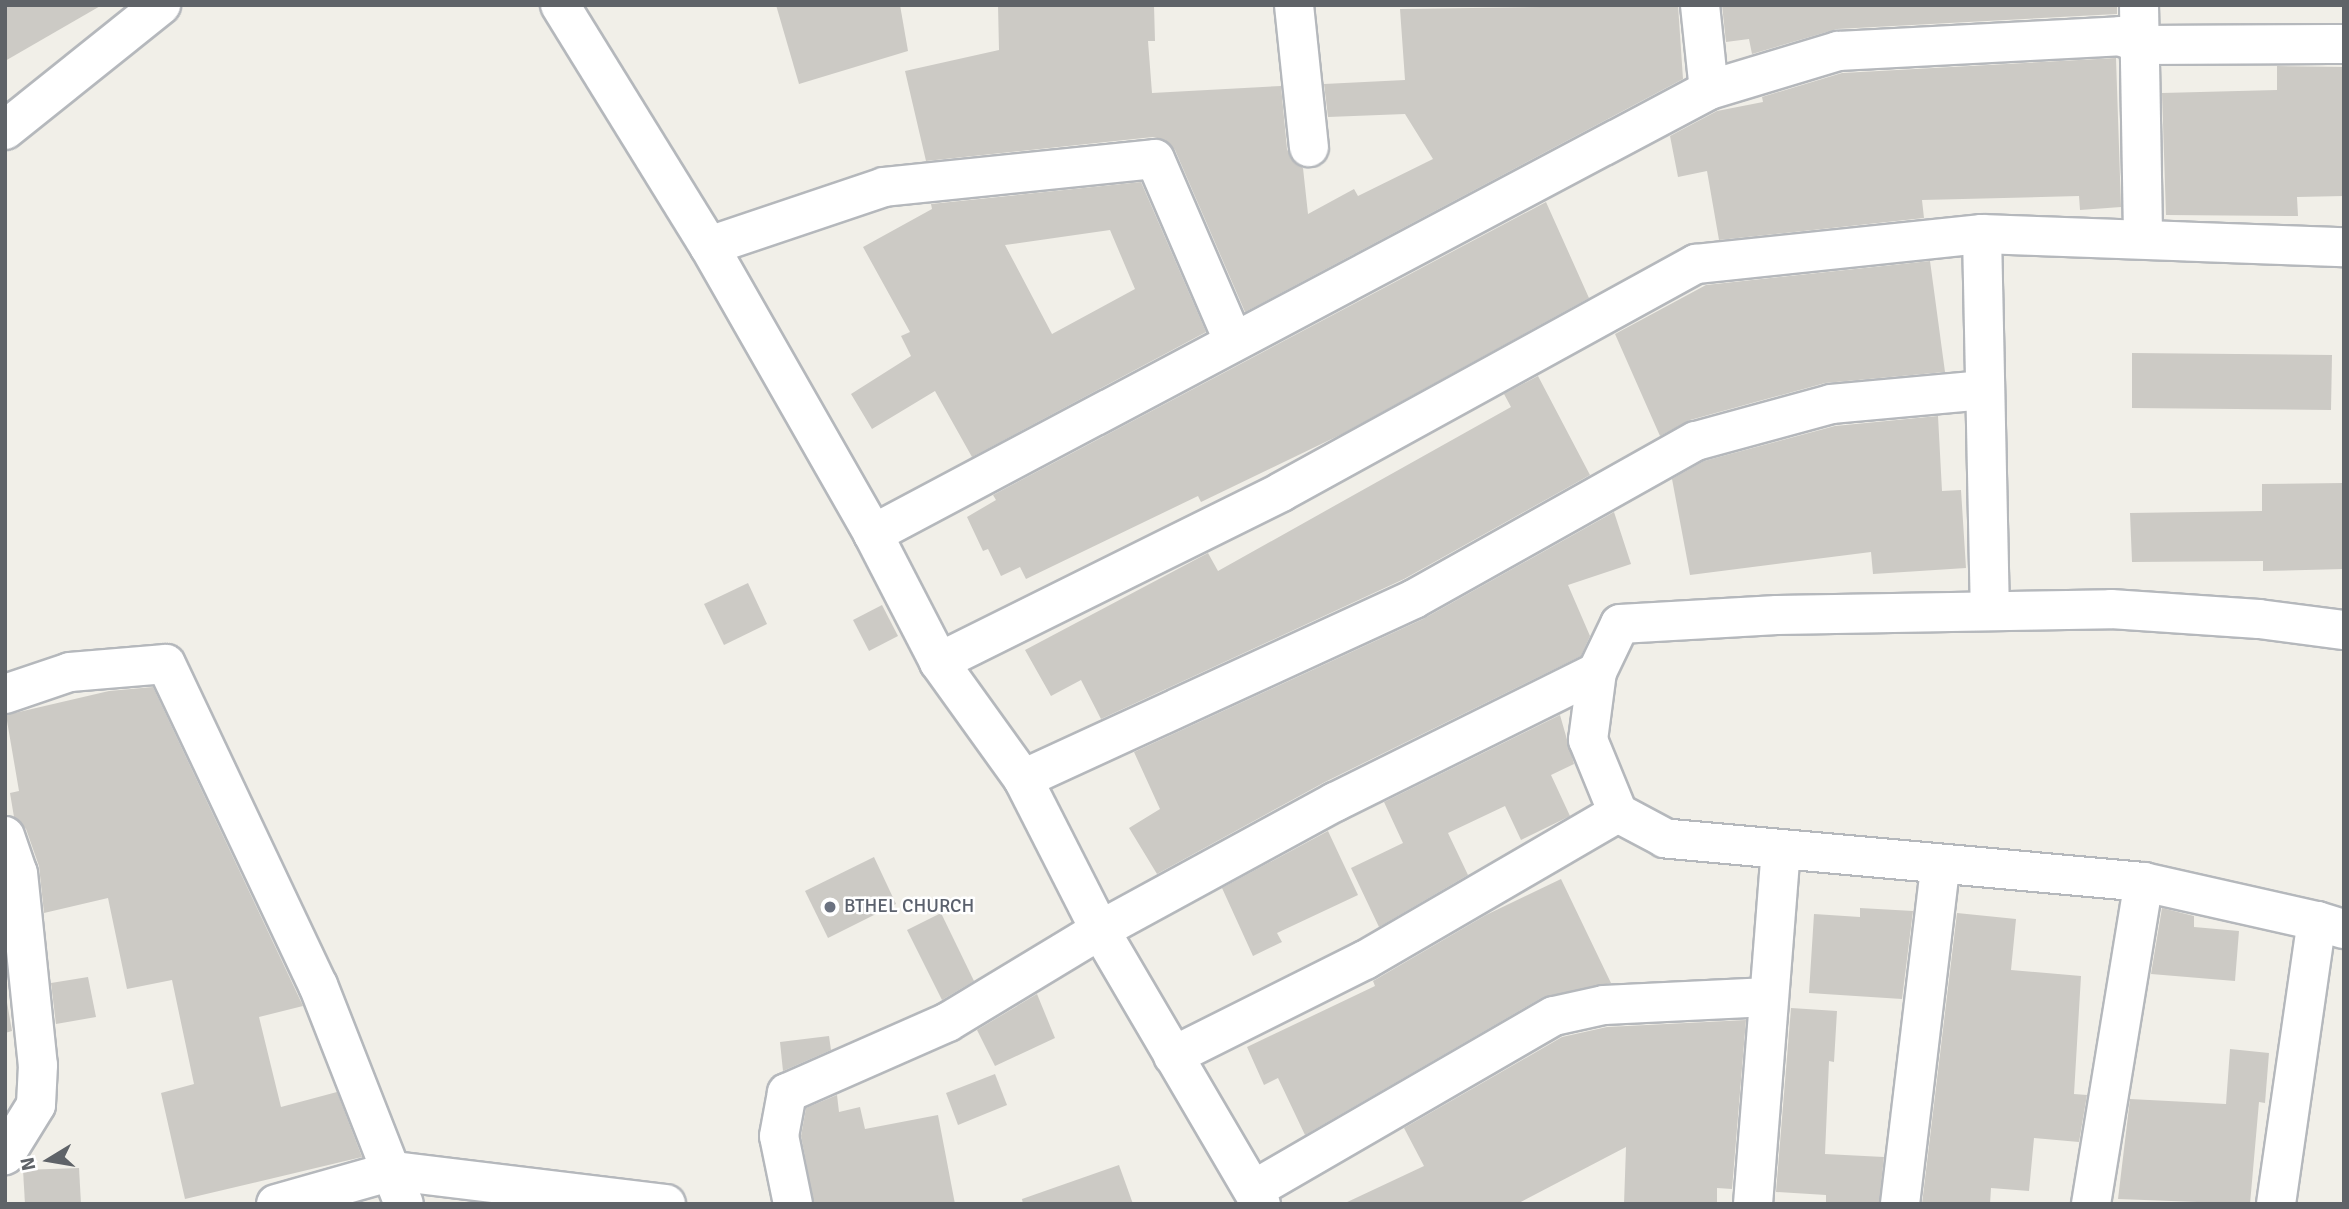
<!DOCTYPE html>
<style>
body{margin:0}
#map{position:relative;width:2349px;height:1209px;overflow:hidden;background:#f1efe8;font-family:Signika,sans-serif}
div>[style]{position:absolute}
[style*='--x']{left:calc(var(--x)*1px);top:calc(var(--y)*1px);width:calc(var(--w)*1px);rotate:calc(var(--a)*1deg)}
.building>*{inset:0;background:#cccac5}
.roads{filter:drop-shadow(2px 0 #b5b8bc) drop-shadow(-2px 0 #b5b8bc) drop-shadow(0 2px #b5b8bc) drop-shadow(0 -2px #b5b8bc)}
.minor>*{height:38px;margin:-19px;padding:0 19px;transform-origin:19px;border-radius:19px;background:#fff}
.dots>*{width:19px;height:19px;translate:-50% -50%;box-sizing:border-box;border:4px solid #fff;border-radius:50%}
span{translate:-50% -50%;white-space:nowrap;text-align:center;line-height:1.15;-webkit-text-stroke:5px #fff;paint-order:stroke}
.worship-label{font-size:19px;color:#5b616d}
.left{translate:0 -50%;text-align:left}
.frame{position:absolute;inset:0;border:7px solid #5f6368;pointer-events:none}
.north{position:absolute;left:14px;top:1125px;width:70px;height:70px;-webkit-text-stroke:5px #fff;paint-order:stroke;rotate:259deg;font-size:19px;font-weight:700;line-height:28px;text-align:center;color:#5f6368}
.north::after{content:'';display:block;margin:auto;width:24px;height:32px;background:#5f6368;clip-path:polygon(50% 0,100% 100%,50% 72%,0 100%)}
</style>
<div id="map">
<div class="building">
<div style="clip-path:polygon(5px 5px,102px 5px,5px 61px)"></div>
<div style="clip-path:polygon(776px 5px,900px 5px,908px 51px,799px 84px)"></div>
<div style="clip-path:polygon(998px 5px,1154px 5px,1155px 41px,1148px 41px,1152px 93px,1281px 86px,1287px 149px,1292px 160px,1303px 168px,1308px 214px,1354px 189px,1358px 196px,1433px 159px,1405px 114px,1328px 117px,1324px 84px,1405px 80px,1400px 9px,1678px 5px,1683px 79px,1245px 312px,1175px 150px,1165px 140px,1153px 137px,926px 161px,905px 71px,999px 50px)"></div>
<div style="clip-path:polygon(1722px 5px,2117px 5px,2117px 14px,1837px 29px,1752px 54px,1749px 39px,1726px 42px)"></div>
<div style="clip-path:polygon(2116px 58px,2121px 207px,2080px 210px,2079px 196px,1922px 200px,1924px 218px,1719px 240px,1707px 171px,1678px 177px,1670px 136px,1717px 111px,1763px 102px,1762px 97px,1842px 73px)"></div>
<div style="clip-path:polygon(2277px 66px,2344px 67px,2344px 196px,2297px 197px,2298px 216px,2166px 215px,2162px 93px,2277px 90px)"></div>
<div style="clip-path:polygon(evenodd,1141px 182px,1206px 332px,972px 457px,935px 391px,872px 429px,851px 394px,911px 356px,901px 336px,910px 332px,863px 247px,932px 209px,931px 204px,1141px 182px,1110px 230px,1135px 289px,1052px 334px,1005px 245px,1110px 230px)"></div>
<div style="clip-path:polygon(1546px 202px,1589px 298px,1342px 434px,1201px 502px,1198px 496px,1026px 579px,1020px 567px,1001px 576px,988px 549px,983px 551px,967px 517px,996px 500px,993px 495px)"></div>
<div style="clip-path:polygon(1930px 261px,1945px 372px,1825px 383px,1690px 420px,1660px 436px,1615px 334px,1706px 285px)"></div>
<div style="clip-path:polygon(2132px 353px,2332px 355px,2331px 410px,2132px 408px)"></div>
<div style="clip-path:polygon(1538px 376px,1590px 475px,1404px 579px,1101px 719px,1081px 680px,1051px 696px,1025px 650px,1208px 553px,1218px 571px,1511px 407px,1504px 394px)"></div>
<div style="clip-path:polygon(1938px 416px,1942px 491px,1961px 490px,1966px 568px,1873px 574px,1871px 552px,1690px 575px,1672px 479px,1704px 461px,1835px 426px)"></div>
<div style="clip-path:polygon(2344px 483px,2344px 569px,2263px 571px,2263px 561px,2132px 562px,2130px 513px,2262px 511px,2262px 484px)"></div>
<div style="clip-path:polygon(1614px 512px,1631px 564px,1568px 585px,1590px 636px,1581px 656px,1325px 782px,1157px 874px,1129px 828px,1160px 809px,1134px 752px,1423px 619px)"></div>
<div style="clip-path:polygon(748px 583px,767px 624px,724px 645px,704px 604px)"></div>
<div style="clip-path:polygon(882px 605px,898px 636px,869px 651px,853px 620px)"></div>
<div style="clip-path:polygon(153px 687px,303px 1006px,259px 1017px,281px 1107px,337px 1092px,362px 1157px,185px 1199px,161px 1093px,194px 1084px,172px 980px,127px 989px,108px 898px,44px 913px,39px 866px,26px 829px,14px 817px,10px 793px,19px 791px,6px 715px,109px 691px)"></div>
<div style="clip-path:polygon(1560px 715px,1574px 764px,1551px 775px,1570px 816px,1521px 840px,1505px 806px,1448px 833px,1468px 875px,1379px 927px,1351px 868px,1403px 843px,1384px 802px)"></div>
<div style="clip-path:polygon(1328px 831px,1358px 895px,1277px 933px,1282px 942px,1253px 956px,1222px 888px)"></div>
<div style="clip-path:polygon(874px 857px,896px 904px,828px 938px,805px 891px)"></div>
<div style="clip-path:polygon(1561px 879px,1611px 983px,1543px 997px,1305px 1135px,1278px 1078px,1264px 1085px,1247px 1047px,1375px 986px,1373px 981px,1486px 915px)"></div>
<div style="clip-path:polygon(1860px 908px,1913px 911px,1902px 999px,1809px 993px,1814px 914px,1860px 917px)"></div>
<div style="clip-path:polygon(2162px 908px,2194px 916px,2194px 927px,2239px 931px,2235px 981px,2151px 974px)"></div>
<div style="clip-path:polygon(941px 913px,974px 981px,942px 1000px,907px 930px)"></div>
<div style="clip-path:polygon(1957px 913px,2016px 919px,2011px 970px,2081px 976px,2074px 1094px,2087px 1095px,2079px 1142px,2034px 1138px,2029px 1191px,1991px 1188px,1990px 1204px,1922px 1204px)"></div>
<div style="clip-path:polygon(88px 977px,96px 1017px,56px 1024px,51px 983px)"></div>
<div style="clip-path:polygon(5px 991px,12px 1031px,5px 1033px)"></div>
<div style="clip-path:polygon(1037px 994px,1055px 1038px,995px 1066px,977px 1030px)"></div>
<div style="clip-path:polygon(1791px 1008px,1837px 1011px,1834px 1062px,1829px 1061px,1825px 1154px,1884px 1157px,1879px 1204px,1826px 1204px,1826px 1195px,1776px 1192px)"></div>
<div style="clip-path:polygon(1746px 1020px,1732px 1189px,1717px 1188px,1717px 1204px,1624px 1204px,1626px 1147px,1517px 1204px,1343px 1204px,1424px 1166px,1404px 1128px,1562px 1037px,1607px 1027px)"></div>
<div style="clip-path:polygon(829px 1036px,831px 1050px,783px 1071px,780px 1042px)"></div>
<div style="clip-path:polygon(2230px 1049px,2269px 1053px,2265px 1103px,2259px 1102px,2250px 1204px,2118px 1199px,2130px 1099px,2226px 1104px)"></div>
<div style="clip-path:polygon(995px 1074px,1007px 1105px,958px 1125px,946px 1093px)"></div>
<div style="clip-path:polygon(837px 1095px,839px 1112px,860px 1107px,865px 1129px,938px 1115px,955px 1204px,814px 1204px,801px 1136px,806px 1108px)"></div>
<div style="clip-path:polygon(1119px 1165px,1133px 1204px,1023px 1204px,1022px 1199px)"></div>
<div style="clip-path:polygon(79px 1168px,81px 1204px,25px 1204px,23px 1170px)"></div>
</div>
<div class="roads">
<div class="minor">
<div style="--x:560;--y:5;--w:283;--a:58.3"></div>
<div style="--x:709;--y:246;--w:331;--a:60.3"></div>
<div style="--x:873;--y:534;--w:144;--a:62.7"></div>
<div style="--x:939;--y:662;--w:144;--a:54.3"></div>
<div style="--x:1023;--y:779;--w:169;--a:63"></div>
<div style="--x:1100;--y:930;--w:318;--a:59.6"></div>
<div style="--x:1294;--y:5;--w:143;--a:84"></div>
<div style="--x:1700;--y:5;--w:85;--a:84"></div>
<div style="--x:2139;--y:5;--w:234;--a:89"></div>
<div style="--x:5;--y:130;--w:200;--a:-38.7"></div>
<div style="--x:1982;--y:234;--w:377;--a:88.8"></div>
<div style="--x:709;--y:246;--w:185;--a:-18.6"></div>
<div style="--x:884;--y:187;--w:272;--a:-5.9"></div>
<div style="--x:1155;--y:159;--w:199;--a:66.7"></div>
<div style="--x:873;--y:534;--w:947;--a:-27.97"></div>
<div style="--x:1709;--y:90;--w:135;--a:-16.8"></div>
<div style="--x:1838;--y:51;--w:282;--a:-3"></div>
<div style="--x:2120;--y:36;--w:24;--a:22"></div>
<div style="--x:2142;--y:45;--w:202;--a:-0.3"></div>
<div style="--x:939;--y:662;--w:382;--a:-26.4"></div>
<div style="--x:1281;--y:492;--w:474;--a:-28.8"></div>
<div style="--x:1696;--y:264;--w:288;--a:-6"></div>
<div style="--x:1982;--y:234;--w:362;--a:2.1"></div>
<div style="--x:5;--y:694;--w:69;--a:-18.7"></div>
<div style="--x:70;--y:672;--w:96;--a:-4.8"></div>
<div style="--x:166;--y:664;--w:355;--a:64.7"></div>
<div style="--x:318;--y:985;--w:235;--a:68.6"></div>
<div style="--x:1023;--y:779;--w:430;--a:-24.7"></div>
<div style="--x:1414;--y:599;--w:323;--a:-29.3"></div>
<div style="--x:1696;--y:441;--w:140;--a:-15.3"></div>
<div style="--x:1831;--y:404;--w:154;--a:-5.2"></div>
<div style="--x:5;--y:836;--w:39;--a:71"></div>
<div style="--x:18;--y:873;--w:193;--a:84.1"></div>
<div style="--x:38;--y:1065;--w:40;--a:92.9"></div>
<div style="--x:36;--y:1105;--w:59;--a:121.8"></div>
<div style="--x:2317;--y:921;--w:177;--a:-167.3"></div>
<div style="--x:2144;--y:882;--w:481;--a:-174.8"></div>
<div style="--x:1665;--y:838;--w:53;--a:-152"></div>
<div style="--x:1618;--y:813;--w:79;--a:-112.3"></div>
<div style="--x:1588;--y:740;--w:69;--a:-82.5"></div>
<div style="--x:1597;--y:672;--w:53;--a:-64.4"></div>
<div style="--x:1620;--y:624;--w:157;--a:-3.3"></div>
<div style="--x:1777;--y:615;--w:334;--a:-1"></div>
<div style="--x:2111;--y:609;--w:148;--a:3.9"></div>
<div style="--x:2259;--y:619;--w:86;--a:7.4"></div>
<div style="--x:1173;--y:1056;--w:215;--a:-26.6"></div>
<div style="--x:1365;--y:960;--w:293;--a:-30.2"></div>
<div style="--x:1255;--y:1189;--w:345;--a:-30.1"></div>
<div style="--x:1554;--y:1016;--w:51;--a:-12.4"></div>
<div style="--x:1604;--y:1005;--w:165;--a:-2.8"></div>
<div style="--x:276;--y:1204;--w:122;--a:-15.8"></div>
<div style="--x:393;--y:1171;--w:275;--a:6.9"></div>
<div style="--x:793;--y:1204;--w:69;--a:-101.6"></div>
<div style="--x:779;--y:1136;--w:44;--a:-79.5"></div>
<div style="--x:787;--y:1093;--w:176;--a:-23.8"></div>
<div style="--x:948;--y:1022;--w:178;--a:-31.2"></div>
<div style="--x:1100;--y:930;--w:268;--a:-28.6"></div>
<div style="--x:1335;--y:802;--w:292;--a:-26.4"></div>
<div style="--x:1753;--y:1204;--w:353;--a:-85.5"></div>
<div style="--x:1900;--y:1204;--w:339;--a:-83.2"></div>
<div style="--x:2091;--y:1204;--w:326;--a:-80.7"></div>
<div style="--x:2276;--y:1204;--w:286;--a:-81.8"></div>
<div style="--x:2317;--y:921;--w:28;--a:17"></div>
</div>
</div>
<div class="dots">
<div style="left:830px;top:907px;background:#6b7280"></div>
</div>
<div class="worship-label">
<span class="left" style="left:844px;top:907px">BTHEL CHURCH</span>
</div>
<div class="frame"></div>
<div class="north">N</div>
</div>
